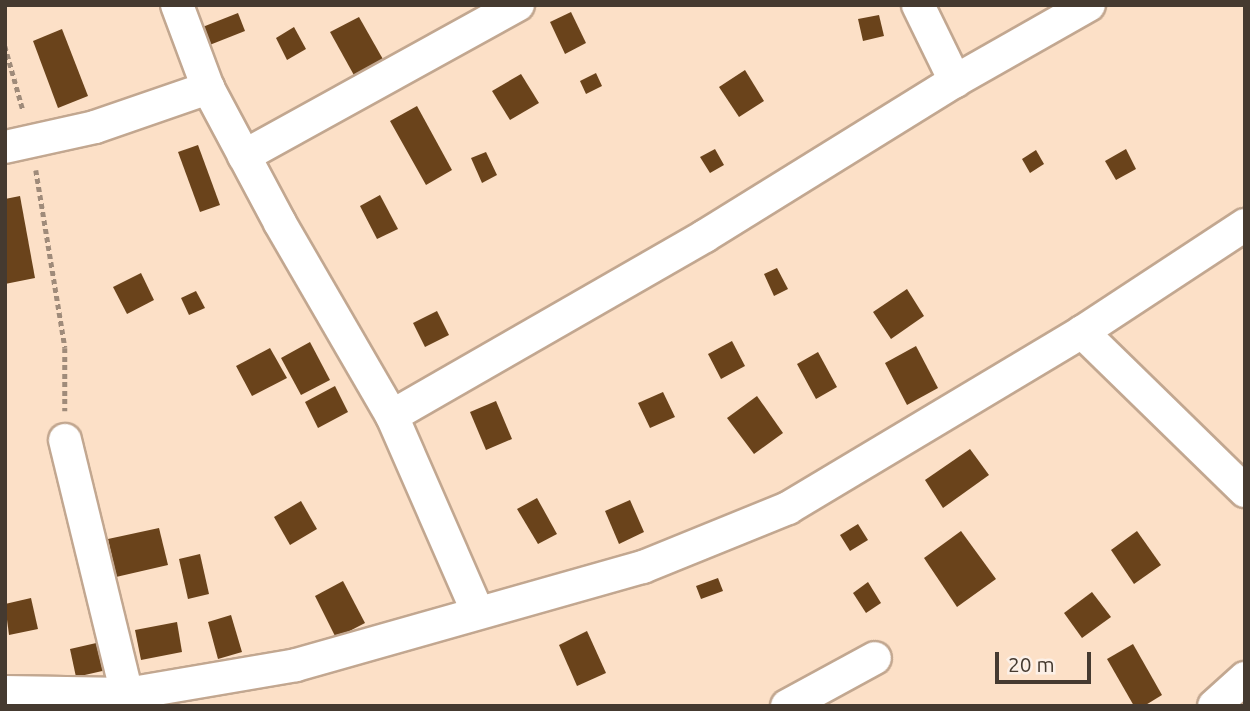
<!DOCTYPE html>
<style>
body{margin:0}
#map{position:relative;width:1250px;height:711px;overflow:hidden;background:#fce0c7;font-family:Ubuntu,sans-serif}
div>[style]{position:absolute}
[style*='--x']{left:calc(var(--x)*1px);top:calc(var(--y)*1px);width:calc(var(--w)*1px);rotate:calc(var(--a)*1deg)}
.building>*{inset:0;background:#6a431b}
.path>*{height:4.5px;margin-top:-2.25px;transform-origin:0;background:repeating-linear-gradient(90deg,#9f8b7a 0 5px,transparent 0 8.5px)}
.roads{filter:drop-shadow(2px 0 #c2a790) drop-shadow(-2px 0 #c2a790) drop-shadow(0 2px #c2a790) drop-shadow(0 -2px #c2a790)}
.street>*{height:32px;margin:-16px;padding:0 16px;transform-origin:16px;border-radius:16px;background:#fff}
span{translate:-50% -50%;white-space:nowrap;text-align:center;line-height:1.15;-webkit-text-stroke:7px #fcf0e7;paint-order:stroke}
.frame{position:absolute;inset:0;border:7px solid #453a30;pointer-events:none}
.scale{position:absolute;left:995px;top:652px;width:96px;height:32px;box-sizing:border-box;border:4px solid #453a30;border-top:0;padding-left:9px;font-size:21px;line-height:24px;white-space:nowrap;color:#453a30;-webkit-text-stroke:5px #fcf0e7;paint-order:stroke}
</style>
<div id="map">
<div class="building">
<div style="clip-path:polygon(571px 12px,586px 43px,565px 54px,550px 22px)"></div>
<div style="clip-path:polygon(238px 13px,245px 31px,207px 46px,200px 28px)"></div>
<div style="clip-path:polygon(879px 15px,884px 36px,863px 41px,858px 19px)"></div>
<div style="clip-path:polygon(359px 17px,384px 61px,355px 77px,330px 32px)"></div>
<div style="clip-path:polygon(294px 27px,306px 49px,287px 60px,276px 38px)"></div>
<div style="clip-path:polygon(62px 29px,88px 96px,58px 108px,33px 41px)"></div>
<div style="clip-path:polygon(745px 70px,764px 101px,739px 117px,719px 87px)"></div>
<div style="clip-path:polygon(596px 73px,602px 86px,586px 94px,580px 81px)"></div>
<div style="clip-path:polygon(521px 74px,539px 103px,510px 120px,492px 91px)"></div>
<div style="clip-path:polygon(417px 106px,452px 170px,426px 185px,390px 121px)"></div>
<div style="clip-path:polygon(198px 145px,220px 205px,200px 212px,178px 152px)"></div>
<div style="clip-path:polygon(715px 149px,724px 165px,710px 173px,700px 157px)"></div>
<div style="clip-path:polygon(1126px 149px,1136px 169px,1116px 180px,1105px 161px)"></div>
<div style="clip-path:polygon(1036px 150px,1044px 164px,1030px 173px,1022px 159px)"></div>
<div style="clip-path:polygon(486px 152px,497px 175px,482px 183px,471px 158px)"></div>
<div style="clip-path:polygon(380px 195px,398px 229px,377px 239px,360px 206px)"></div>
<div style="clip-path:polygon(20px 196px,35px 278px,5px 284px,5px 199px)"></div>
<div style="clip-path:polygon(777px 268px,788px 289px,774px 296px,764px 274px)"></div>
<div style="clip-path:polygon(141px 273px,154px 300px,127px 314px,113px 287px)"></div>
<div style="clip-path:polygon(907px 289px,924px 316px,891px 339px,873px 312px)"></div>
<div style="clip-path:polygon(196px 291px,205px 308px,189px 315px,181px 298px)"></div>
<div style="clip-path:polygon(437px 311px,449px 335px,425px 347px,413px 323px)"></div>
<div style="clip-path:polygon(732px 341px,745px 366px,721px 379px,708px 354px)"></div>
<div style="clip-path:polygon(310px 342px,330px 380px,301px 395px,281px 358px)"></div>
<div style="clip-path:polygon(916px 346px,938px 388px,907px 405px,885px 363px)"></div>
<div style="clip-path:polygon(270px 348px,287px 378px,252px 396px,236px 366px)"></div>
<div style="clip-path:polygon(818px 352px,837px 387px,816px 399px,797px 364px)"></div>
<div style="clip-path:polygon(335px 386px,348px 412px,318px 428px,305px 402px)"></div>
<div style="clip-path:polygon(663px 392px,675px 417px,650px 428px,638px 403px)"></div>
<div style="clip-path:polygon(757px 396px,783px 433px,754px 454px,727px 418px)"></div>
<div style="clip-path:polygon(496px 401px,512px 439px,486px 450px,470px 412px)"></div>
<div style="clip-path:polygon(970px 449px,989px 475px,943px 508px,925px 480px)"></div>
<div style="clip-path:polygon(537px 498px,557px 534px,538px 544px,517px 509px)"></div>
<div style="clip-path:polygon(630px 500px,644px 532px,619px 544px,605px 511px)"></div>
<div style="clip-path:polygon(301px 501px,317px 529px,290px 545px,274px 517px)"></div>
<div style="clip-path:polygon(858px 524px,868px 540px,850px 551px,840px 535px)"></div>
<div style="clip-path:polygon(159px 528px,168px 565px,116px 577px,108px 539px)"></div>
<div style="clip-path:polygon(961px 531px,996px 579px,957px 607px,924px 558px)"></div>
<div style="clip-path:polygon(1137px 531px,1161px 565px,1134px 584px,1111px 550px)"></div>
<div style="clip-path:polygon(200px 554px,209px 594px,188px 599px,179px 559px)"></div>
<div style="clip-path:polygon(718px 578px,723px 591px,701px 599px,696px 586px)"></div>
<div style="clip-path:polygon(343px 581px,365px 623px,336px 638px,315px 596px)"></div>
<div style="clip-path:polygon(868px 582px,881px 603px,866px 613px,853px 593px)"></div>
<div style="clip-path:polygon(1092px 592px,1111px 617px,1082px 638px,1064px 613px)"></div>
<div style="clip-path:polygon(31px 598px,38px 629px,9px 635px,5px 604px)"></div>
<div style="clip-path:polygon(231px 615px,242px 652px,218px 659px,208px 622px)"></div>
<div style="clip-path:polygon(177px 622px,182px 652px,141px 660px,135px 630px)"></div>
<div style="clip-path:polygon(587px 631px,606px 673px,577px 686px,559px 645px)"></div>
<div style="clip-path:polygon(105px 641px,111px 669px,76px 677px,70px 649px)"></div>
<div style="clip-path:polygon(1133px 644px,1162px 695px,1144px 706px,1134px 706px,1107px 659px)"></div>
</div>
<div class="path">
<div style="--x:5;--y:46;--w:66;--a:74.3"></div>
<div style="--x:36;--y:170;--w:180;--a:80.7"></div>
<div style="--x:65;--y:348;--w:63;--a:90"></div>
</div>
<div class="roads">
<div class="street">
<div style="--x:177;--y:5;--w:89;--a:69.5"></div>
<div style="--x:208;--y:88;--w:153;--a:61.9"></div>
<div style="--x:280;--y:223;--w:223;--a:59.9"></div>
<div style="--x:392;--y:416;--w:213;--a:66.4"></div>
<div style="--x:918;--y:5;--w:85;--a:64"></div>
<div style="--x:5;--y:147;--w:92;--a:-12.5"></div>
<div style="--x:95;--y:127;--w:120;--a:-19"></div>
<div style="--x:244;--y:156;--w:313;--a:-28.9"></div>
<div style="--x:1082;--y:332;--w:228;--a:44.3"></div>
<div style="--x:392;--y:416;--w:361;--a:-29.9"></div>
<div style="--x:705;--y:236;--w:294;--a:-31.8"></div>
<div style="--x:955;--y:81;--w:154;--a:-29.6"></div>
<div style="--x:65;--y:440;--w:274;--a:76.3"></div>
<div style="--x:5;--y:692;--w:122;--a:0.9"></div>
<div style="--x:127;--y:694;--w:171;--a:-9.7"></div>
<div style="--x:296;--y:665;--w:361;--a:-15.8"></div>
<div style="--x:643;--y:567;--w:157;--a:-22.1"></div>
<div style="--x:788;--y:508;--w:343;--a:-30.9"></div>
<div style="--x:1082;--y:332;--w:195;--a:-33.3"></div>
<div style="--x:787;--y:706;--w:100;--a:-28.6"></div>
<div style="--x:1214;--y:706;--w:42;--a:-42.1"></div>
</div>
</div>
<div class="frame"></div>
<div class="scale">20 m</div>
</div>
